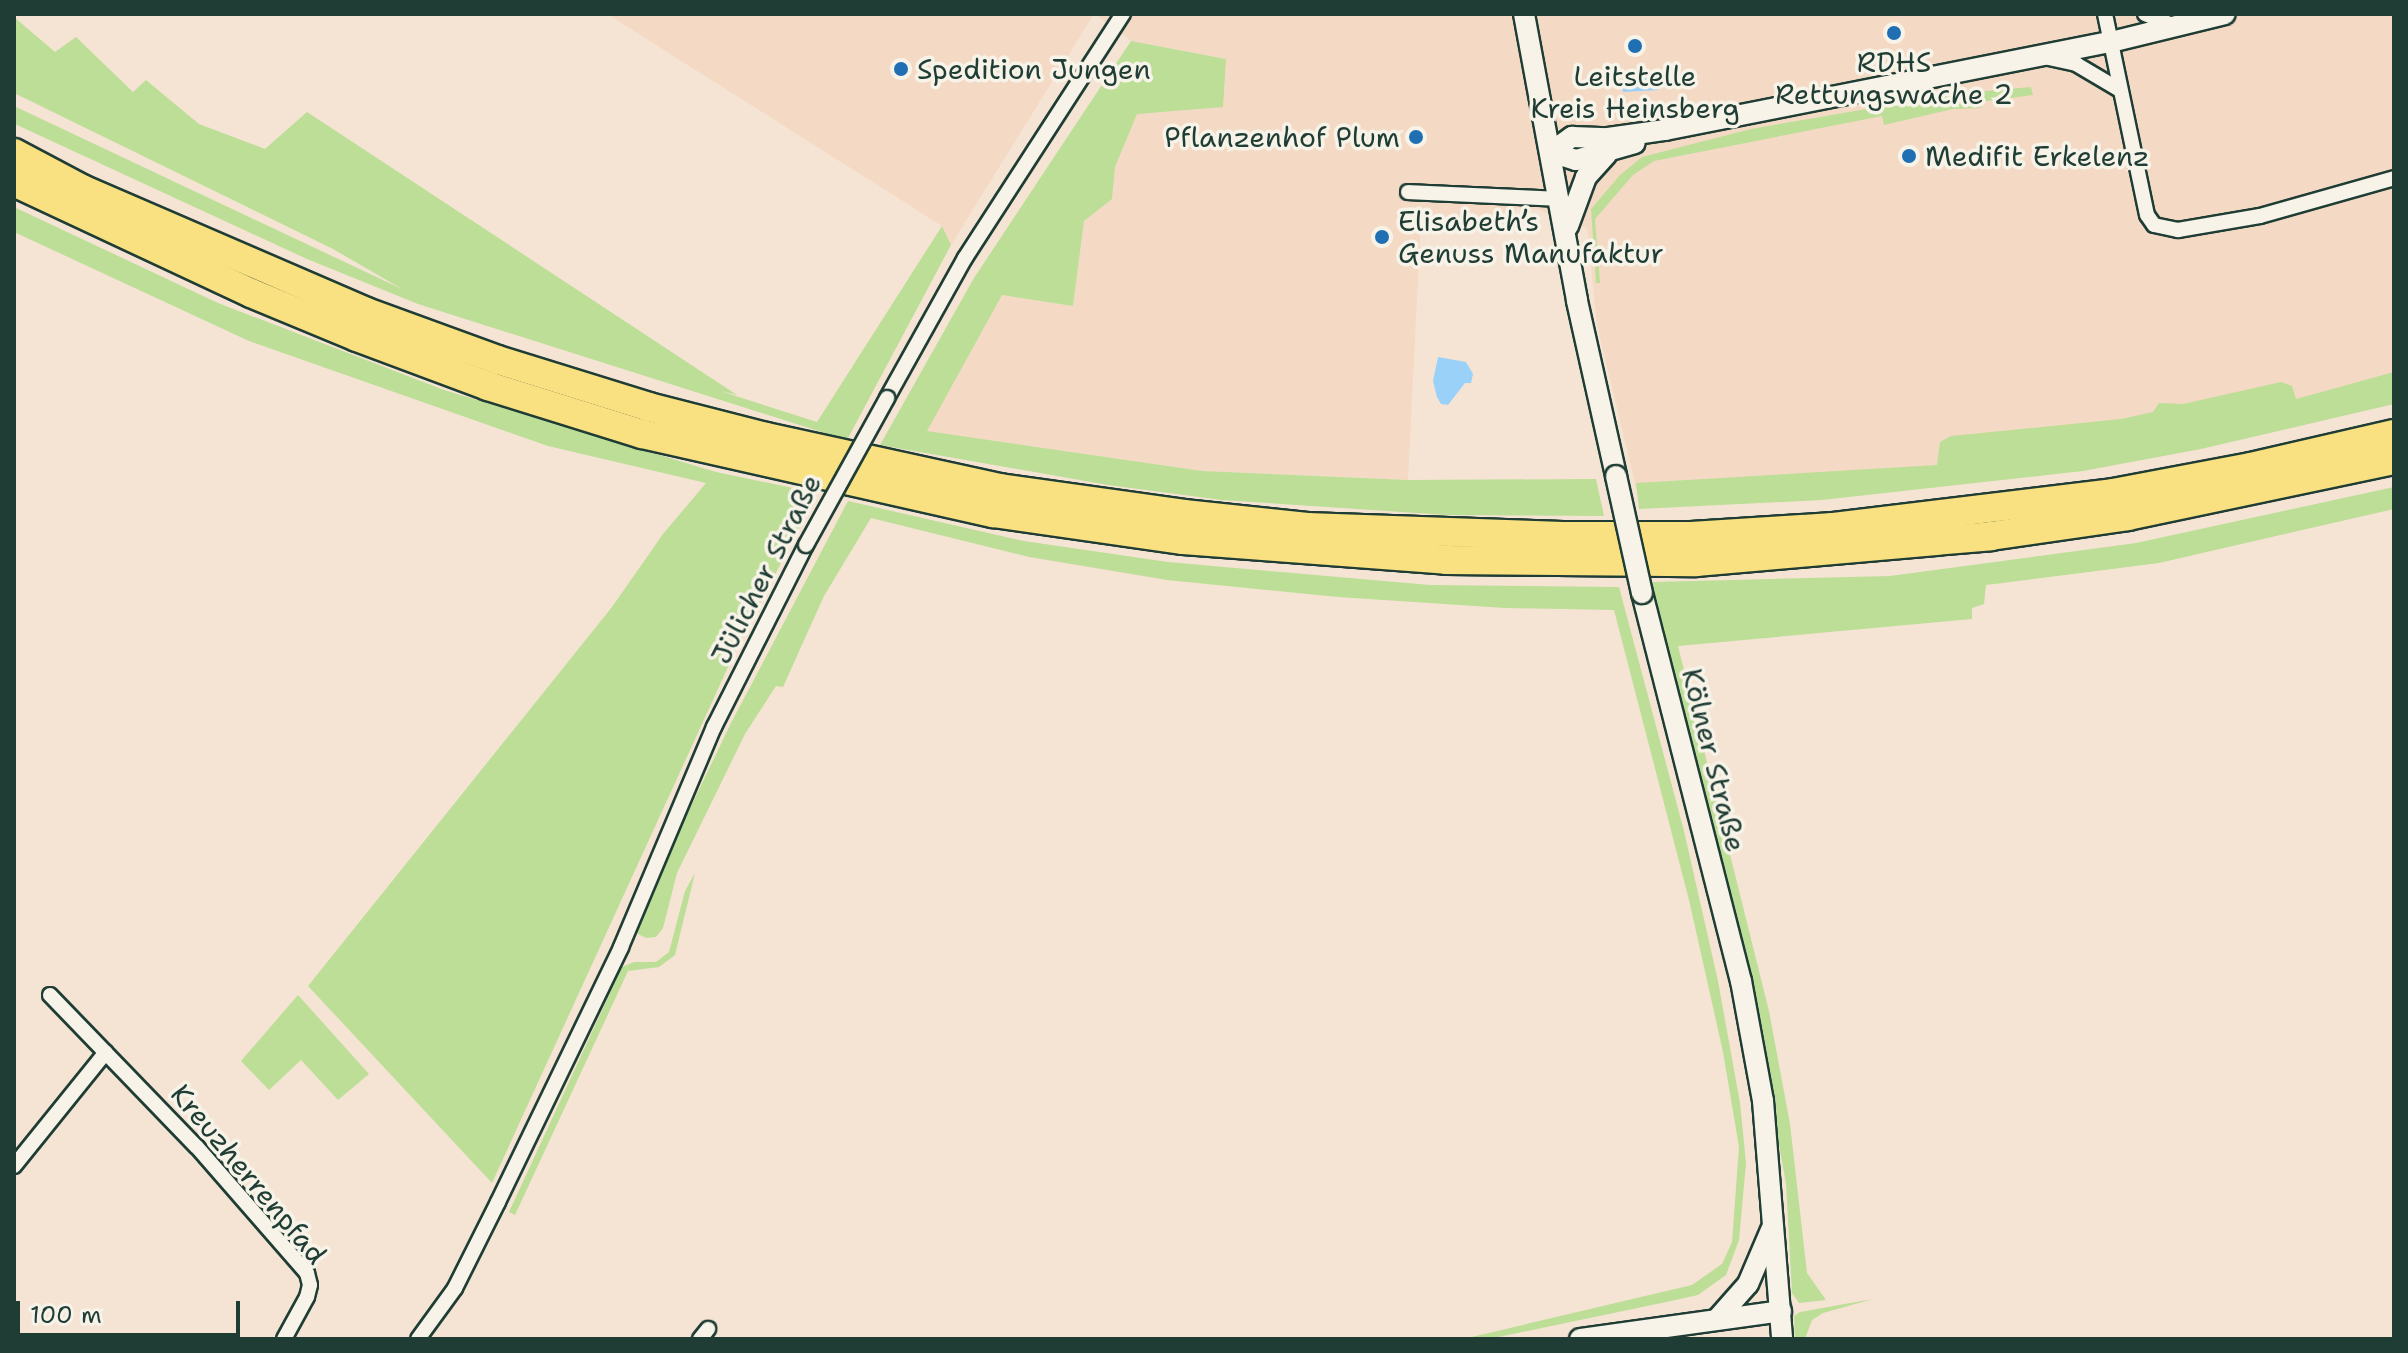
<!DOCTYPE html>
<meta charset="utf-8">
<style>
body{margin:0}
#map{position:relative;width:2408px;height:1353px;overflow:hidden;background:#f5e4d3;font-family:"Shantell Sans",sans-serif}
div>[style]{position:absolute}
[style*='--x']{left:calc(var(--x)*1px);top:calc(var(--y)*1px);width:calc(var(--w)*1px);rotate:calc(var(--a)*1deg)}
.built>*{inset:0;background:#f4dac4}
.green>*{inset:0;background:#bcde97}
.water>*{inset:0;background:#9ad1f9}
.roads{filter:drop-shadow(2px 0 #1f3d34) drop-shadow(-2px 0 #1f3d34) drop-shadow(0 2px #1f3d34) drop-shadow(0 -2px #1f3d34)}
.street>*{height:14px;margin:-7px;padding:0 7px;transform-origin:7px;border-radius:7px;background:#f7f3e8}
.secondary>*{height:20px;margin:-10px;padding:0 10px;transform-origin:10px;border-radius:10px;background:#f7f3e8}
.highway>*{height:28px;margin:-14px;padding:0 14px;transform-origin:14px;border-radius:14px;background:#f9e181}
.bridges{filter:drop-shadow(2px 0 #1f3d34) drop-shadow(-2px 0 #1f3d34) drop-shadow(0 2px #1f3d34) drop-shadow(0 -2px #1f3d34)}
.street-bridge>*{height:14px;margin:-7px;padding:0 7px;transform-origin:7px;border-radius:7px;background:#f7f3e8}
.secondary-bridge>*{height:20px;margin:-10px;padding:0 10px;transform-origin:10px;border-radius:10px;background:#f7f3e8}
.dots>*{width:22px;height:22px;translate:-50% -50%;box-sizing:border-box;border:4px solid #f7f3e8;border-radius:50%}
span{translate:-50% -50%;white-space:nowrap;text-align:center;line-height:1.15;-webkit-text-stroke:7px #f7f3e8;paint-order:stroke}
.poi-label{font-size:28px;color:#1f3d34}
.left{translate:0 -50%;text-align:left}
.right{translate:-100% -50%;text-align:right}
.street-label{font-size:28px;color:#1f3d34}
.frame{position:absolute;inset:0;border:16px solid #1f3d34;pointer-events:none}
.scale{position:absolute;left:16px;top:1301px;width:224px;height:36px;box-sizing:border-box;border:4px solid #1f3d34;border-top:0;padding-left:10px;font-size:24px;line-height:28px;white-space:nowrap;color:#1f3d34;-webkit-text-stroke:6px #f7f3e8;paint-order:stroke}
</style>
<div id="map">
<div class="built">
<div style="clip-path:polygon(607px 14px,1094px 14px,951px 245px,942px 226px)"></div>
<div style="clip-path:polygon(1095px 14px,2394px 14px,2394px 390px,2211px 441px,1639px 500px,1597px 325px,1587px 228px,1539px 210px,1516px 208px,1515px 224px,1421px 218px,1408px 480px,1202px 471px,926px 431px,1002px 295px,1073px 306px,1084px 220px,1112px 199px,1115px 167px,1137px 113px,1226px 59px,1131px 41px)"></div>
</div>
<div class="green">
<div style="clip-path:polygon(14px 17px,55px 52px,76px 37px,133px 92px,146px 80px,199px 124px,265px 149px,307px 112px,737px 395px,720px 391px,817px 422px,942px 226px,951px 245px,847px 440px,418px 304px,307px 259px,17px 125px,14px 123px,14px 106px,402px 289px,333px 249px,14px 93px)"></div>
<div style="clip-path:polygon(1131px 41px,1226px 59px,1223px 107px,1137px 114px,1115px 167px,1112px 199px,1084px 221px,1073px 306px,1002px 295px,927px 431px,1202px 471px,1408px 480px,1596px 479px,1604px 516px,1447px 515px,1222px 500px,1108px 485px,880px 445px,974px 278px)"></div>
<div style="clip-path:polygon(2031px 87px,2033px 95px,1980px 102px,1981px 108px,1953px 109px,1884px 125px,1882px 116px,1654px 161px,1633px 175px,1595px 219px,1600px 283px,1596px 283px,1591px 209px,1620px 175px,1642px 157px,1751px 129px,1953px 94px)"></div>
<div style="clip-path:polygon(14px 207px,218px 303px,444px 390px,716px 472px,817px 493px,734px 654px,492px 1183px,308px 986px,612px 607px,663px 534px,706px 483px,548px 446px,249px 341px,14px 232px)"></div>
<div style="clip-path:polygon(2394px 372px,2394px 404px,2201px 449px,2083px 471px,1822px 500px,1639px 509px,1636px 483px,1937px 465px,1940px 442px,1951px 436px,2121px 419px,2153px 412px,2159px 403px,2183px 404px,2281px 382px,2292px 386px,2296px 399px)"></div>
<div style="clip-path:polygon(2394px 487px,2394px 509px,2159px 563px,1986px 585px,1984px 604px,1972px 608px,1972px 619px,1678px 646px,1769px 1011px,1790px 1124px,1807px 1273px,1826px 1300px,1799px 1303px,1792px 1293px,1786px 1184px,1752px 991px,1652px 582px,1890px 576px,2136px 543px)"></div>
<div style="clip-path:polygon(848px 501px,1024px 541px,1168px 562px,1430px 585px,1619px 587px,1684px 831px,1718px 981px,1740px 1103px,1746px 1163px,1739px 1240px,1726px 1275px,1698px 1295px,1671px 1301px,1489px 1339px,1463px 1339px,1692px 1285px,1722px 1264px,1732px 1242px,1739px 1147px,1723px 1052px,1689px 900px,1614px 610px,1505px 608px,1338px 597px,1167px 580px,1029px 557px,871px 518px,824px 596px,783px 687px,776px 686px,745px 734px,677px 873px,663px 928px,656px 937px,646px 938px,638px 934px,636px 926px,645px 902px,731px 723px)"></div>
<div style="clip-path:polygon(695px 873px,675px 955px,659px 967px,628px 971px,515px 1215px,509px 1212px,622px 967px,634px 962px,656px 962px,669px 952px,685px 891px)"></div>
<div style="clip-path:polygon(298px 995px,369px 1074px,338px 1100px,301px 1060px,269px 1090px,241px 1061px)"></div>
<div style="clip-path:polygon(1873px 1299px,1823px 1313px,1812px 1320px,1805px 1339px,1795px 1339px,1794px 1316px,1800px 1312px)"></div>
</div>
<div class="water">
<div style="clip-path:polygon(1658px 74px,1659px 90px,1623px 92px,1622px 79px)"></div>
<div style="clip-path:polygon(1438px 357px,1466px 362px,1473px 374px,1471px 383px,1465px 383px,1448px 405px,1441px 404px,1437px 397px,1433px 381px)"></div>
</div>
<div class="roads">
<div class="street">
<div style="--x:2105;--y:14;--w:205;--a:78.2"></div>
<div style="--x:2147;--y:215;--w:12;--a:55"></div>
<div style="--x:2154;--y:225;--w:25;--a:12"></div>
<div style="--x:2178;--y:230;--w:83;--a:-9.7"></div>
<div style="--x:2260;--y:216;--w:139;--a:-15.8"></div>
<div style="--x:2145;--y:14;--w:32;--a:22"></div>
<div style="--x:2044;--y:57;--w:33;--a:12"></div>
<div style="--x:2076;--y:64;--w:51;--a:30.6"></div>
<div style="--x:1408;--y:192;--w:152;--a:2.6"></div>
<div style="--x:887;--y:398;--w:160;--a:-60.9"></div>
<div style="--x:965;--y:258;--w:291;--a:-57.1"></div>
<div style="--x:50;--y:995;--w:211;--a:46"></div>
<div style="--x:197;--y:1147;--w:167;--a:48.9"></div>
<div style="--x:307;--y:1273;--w:12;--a:76"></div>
<div style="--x:310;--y:1285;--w:12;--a:104"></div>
<div style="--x:307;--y:1297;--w:48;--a:118.7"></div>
<div style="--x:14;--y:1166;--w:146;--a:-51.1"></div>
<div style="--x:418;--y:1339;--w:63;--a:-54"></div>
<div style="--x:455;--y:1288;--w:96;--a:-63.4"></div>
<div style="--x:498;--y:1202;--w:283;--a:-64.2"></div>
<div style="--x:621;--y:947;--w:239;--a:-67.1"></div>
<div style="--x:714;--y:727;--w:204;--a:-63.2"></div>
<div style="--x:700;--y:1339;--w:13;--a:-51"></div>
</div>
<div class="secondary">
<div style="--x:1524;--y:14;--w:292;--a:79.5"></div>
<div style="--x:1577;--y:301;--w:179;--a:77.4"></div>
<div style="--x:1551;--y:152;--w:26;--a:-36"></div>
<div style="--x:1572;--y:137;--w:36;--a:2"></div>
<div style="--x:1608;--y:138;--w:58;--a:-8"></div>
<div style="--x:1665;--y:130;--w:455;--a:-11.2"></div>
<div style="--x:2111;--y:42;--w:117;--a:-13.8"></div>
<div style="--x:1551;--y:152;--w:26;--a:18"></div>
<div style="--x:1576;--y:160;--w:61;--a:-16.1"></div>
<div style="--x:1568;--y:226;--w:52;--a:-69.8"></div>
<div style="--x:1586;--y:177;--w:31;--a:-48"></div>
<div style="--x:1642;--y:593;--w:400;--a:75.7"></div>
<div style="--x:1741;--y:981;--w:122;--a:79.6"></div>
<div style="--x:1763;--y:1101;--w:239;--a:85.4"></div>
<div style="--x:1718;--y:1318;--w:45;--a:-48.6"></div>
<div style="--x:1748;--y:1284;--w:59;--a:-66.9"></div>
<div style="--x:1580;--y:1339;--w:203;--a:-7.9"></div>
</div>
<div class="highway">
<div style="--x:14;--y:153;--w:77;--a:27.9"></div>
<div style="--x:82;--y:189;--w:309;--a:23.4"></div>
<div style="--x:366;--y:312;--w:140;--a:20"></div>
<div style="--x:498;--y:360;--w:158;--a:17.3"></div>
<div style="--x:649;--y:407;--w:121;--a:14.4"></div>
<div style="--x:766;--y:437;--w:239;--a:12.3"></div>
<div style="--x:1000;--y:488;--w:186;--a:8"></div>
<div style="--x:1184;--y:514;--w:124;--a:6"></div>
<div style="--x:1307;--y:527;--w:256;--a:2"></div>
<div style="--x:1563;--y:536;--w:128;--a:0"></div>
<div style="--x:1691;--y:536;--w:142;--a:-3.6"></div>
<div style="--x:1833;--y:527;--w:282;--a:-6.9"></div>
<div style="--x:2113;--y:493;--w:140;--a:-10.7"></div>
<div style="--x:2251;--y:467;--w:147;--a:-13"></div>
<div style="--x:14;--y:182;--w:262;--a:25.1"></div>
<div style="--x:251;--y:293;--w:115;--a:22.5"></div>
<div style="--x:357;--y:337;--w:140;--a:20.5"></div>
<div style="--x:488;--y:386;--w:161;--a:17.3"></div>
<div style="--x:642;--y:434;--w:360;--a:12.7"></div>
<div style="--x:993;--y:513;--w:192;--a:8.1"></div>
<div style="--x:1183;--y:540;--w:264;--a:4.3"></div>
<div style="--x:1446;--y:560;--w:250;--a:0.5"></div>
<div style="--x:1696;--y:562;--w:296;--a:-5"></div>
<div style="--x:1991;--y:536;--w:138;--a:-8.3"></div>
<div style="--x:2128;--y:516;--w:272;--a:-11.9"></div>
</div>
</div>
<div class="bridges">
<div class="street-bridge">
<div style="--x:806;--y:545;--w:168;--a:-61.1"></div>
</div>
<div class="secondary-bridge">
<div style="--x:1616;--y:476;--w:120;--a:77.5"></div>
</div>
</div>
<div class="dots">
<div style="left:1894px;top:33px;background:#1f6fb2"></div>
<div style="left:1635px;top:46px;background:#1f6fb2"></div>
<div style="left:901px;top:69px;background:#1f6fb2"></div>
<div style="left:1416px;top:137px;background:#1f6fb2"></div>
<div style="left:1909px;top:156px;background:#1f6fb2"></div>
<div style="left:1382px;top:237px;background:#1f6fb2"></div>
</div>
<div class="poi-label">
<span style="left:1894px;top:78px">RDHS<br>Rettungswache 2</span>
<span class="left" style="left:917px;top:69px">Spedition Jungen</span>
<span style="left:1635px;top:92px">Leitstelle<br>Kreis Heinsberg</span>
<span class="right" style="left:1400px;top:137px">Pflanzenhof Plum</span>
<span class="left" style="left:1925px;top:156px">Medifit Erkelenz</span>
<span class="left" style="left:1398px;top:237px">Elisabeth’s<br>Genuss Manufaktur</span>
</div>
<div class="street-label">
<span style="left:766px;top:569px;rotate:-63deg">Jülicher Straße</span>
<span style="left:1714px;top:760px;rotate:76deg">Kölner Straße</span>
<span style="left:249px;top:1174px;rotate:50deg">Kreuzherrenpfad</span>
</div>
<div class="frame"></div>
<div class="scale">100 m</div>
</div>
